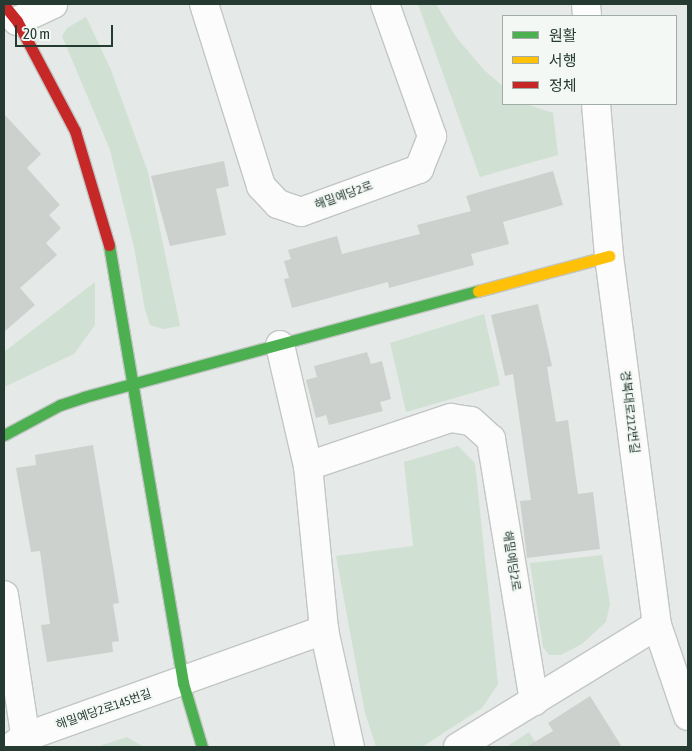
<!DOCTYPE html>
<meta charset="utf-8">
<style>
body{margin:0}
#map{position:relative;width:692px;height:751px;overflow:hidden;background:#e5e9e7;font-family:"Asap Condensed","Noto Sans KR",sans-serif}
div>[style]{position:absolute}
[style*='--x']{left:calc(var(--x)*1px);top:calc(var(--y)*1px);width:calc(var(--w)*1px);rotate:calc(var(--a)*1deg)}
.green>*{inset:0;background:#d0e1d3}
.building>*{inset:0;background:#ccd1ce}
.roads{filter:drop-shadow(1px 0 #c2c6c4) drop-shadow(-1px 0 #c2c6c4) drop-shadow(0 1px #c2c6c4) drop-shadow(0 -1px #c2c6c4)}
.street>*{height:28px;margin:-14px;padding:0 14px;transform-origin:14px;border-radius:14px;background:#fbfcfb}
.fast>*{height:11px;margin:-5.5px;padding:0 5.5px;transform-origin:5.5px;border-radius:5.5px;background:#4caf50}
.slow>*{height:11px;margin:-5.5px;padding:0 5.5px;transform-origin:5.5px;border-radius:5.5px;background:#ffc107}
.jam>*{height:11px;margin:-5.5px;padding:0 5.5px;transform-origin:5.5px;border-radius:5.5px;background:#c62828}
span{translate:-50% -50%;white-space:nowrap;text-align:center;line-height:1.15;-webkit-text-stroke:4px #f4f8f5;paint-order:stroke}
.street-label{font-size:12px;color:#253b31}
.frame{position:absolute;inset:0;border:5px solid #253b31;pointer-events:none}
.legend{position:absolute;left:502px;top:15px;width:175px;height:90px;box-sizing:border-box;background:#f4f8f5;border:1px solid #a1aca7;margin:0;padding:6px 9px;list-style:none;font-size:15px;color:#253b31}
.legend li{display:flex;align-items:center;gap:10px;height:25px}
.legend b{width:25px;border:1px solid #a1aca7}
.scale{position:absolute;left:15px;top:25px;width:98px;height:22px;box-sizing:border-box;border:2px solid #253b31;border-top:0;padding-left:6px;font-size:15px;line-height:18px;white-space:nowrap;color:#253b31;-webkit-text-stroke:4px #f4f8f5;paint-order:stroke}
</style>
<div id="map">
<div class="green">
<div style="clip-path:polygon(418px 4px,436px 4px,456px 37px,485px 71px,503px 86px,503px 104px,526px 104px,553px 113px,558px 155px,480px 177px)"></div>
<div style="clip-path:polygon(86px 17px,111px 70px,148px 172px,180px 326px,163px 329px,150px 325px,145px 310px,134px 247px,110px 150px,62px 36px,67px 28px)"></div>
<div style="clip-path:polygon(95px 282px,95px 325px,74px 354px,4px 387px,4px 352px)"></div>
<div style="clip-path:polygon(484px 314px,500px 385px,406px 412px,390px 343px)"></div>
<div style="clip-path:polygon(458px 446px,475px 463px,498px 684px,482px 708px,422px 747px,376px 747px,365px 713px,336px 556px,413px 546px,404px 462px)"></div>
<div style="clip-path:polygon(602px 555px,610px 604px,606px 622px,582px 644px,561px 655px,549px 655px,543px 647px,530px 563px)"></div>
<div style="clip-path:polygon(529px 732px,538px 747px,506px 747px)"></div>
<div style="clip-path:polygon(127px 737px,144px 747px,96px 747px)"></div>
</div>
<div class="building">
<div style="clip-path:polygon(4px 114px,41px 154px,27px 168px,60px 205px,49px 215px,61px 228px,46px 243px,57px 255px,20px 288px,35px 305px,4px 332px)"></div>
<div style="clip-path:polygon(224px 161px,229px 186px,216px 189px,226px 235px,170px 246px,151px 176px)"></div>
<div style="clip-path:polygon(553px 171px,563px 205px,503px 222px,509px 244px,471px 254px,474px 265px,389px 288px,388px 282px,292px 308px,284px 279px,289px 278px,284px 261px,291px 259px,288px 250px,337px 236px,342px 254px,420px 234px,417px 225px,471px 211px,466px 196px)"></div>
<div style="clip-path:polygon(538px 304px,552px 366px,547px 367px,556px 422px,568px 420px,578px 494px,593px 492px,600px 549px,527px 558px,520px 501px,531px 500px,513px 374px,505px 376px,491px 315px)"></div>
<div style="clip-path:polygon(367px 352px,371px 364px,382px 361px,391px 399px,380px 402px,383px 411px,329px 425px,326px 415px,316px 418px,306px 380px,317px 377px,314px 366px)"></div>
<div style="clip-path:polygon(93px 445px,119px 603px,113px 604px,119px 641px,112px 642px,113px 652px,47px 662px,41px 625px,50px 624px,40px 551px,31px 552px,16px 468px,36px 465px,35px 455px)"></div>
<div style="clip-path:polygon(590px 696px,622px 747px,526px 747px,553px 731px,548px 723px)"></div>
</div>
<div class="roads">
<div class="street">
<div style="--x:204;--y:4;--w:191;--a:72.6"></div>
<div style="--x:261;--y:186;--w:25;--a:47"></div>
<div style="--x:278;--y:204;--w:24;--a:19"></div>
<div style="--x:301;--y:212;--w:126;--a:-20"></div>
<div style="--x:419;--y:169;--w:35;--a:-68"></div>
<div style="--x:432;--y:136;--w:140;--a:-109.6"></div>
<div style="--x:586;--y:4;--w:12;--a:85"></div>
<div style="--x:17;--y:21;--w:40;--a:-25"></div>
<div style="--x:596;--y:104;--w:153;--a:85.1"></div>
<div style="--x:609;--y:256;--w:372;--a:82.6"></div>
<div style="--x:657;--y:625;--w:96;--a:71.2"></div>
<div style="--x:280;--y:345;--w:124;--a:77"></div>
<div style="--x:308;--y:466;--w:165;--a:84.4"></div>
<div style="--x:308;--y:466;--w:151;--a:-18.6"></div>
<div style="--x:451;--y:418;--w:20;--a:9"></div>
<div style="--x:471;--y:421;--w:27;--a:42"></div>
<div style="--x:491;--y:439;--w:266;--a:80.7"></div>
<div style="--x:4;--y:595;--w:154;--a:81.4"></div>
<div style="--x:11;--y:747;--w:17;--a:-36"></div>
<div style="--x:25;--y:737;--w:318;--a:-19.7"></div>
<div style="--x:324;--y:630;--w:120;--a:77.5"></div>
<div style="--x:458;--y:747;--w:233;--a:-31.5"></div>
</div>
<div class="fast">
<div style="--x:109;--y:245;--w:444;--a:80.4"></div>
<div style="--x:183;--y:683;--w:67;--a:73.5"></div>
<div style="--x:4;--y:435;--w:64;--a:-28.2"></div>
<div style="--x:60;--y:405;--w:25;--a:-18"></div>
<div style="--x:84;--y:397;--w:408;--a:-15.1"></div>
</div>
<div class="slow">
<div style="--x:478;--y:291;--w:136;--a:-15"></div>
</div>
<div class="jam">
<div style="--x:4;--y:5;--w:21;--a:51"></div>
<div style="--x:17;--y:21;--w:124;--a:62.2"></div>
<div style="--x:75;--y:131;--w:119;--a:73.4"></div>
</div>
</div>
<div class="street-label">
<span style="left:344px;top:196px;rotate:-20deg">해밀예당2로</span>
<span style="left:629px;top:412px;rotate:83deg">경복대로212번길</span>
<span style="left:511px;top:561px;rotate:81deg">해밀예당2로</span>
<span style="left:104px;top:710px;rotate:-19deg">해밀예당2로145번길</span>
</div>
<div class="frame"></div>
<ul class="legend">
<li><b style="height:6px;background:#4caf50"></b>원활</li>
<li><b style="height:6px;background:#ffc107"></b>서행</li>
<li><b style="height:6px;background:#c62828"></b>정체</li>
</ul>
<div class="scale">20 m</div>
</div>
